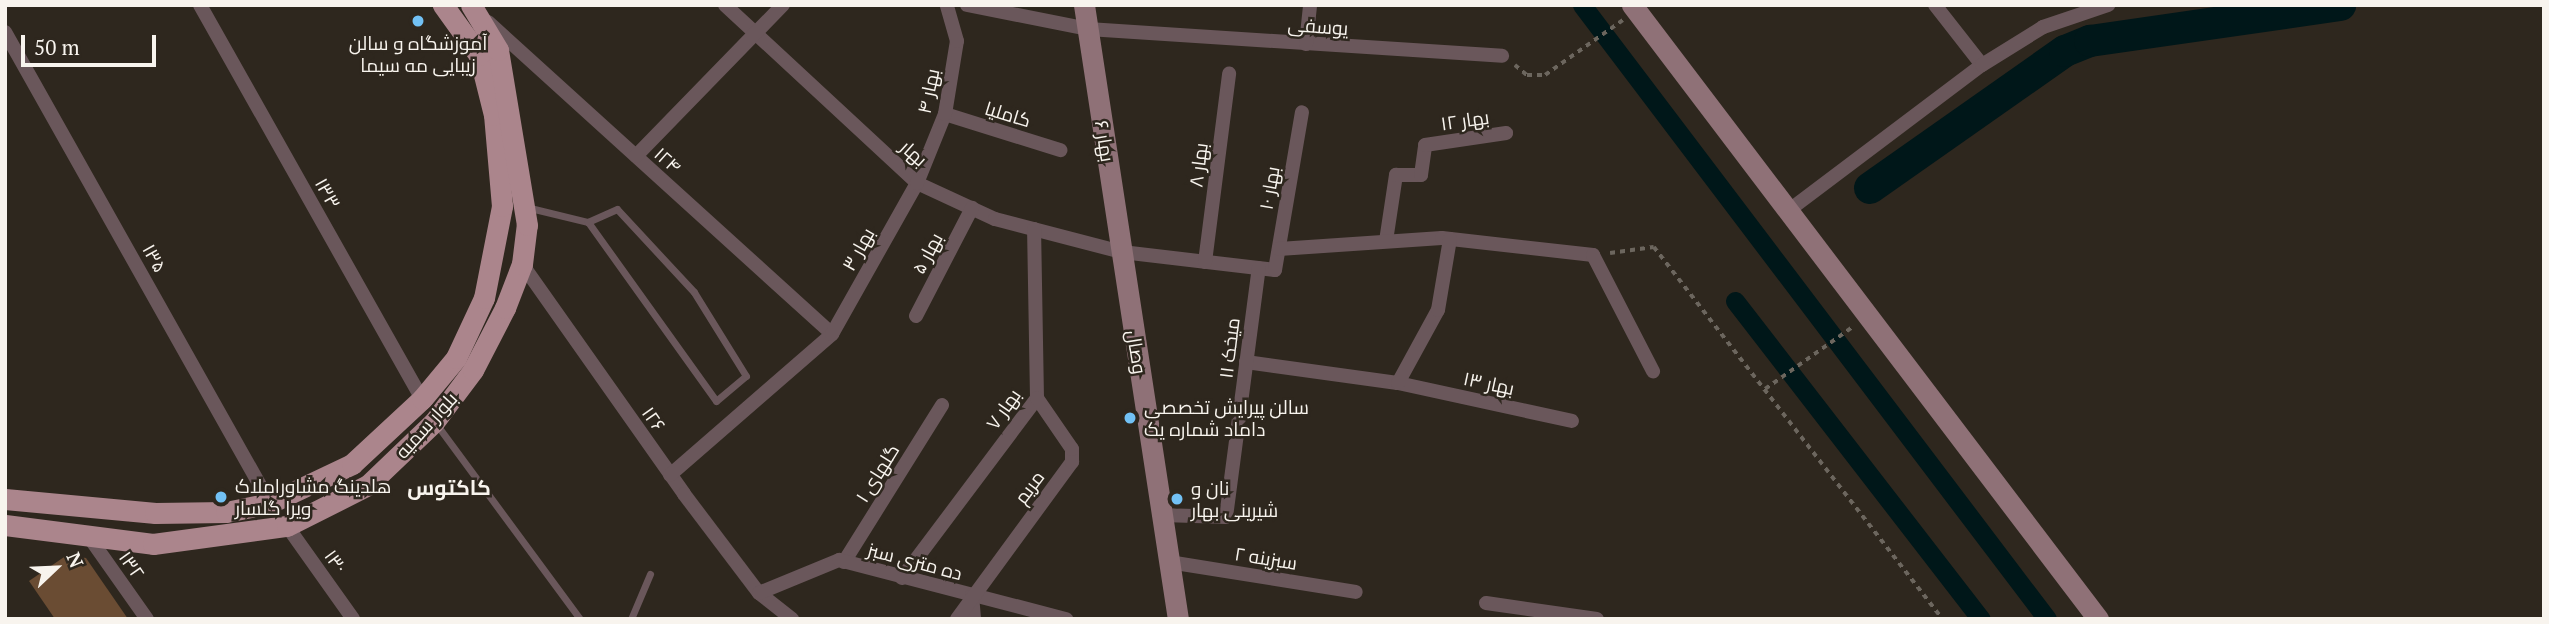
<!DOCTYPE html>
<meta charset="utf-8">
<style>
body{margin:0}
#map{position:relative;width:2549px;height:624px;overflow:hidden;background:#2e271e;font-family:"PT Serif",Cairo,serif}
div>[style]{position:absolute}
[style*='--x']{left:calc(var(--x)*1px);top:calc(var(--y)*1px);width:calc(var(--w)*1px);rotate:calc(var(--a)*1deg)}
.canal>*{height:19px;margin:-9.5px;padding:0 9.5px;transform-origin:9.5px;border-radius:9.5px;background:#001719}
.river>*{height:32px;margin:-16px;padding:0 16px;transform-origin:16px;border-radius:16px;background:#001719}
.building>*{inset:0;background:#6a4c33}
.path>*{height:3.5px;margin-top:-1.75px;transform-origin:0;background:repeating-linear-gradient(90deg,#6c665e 0 5px,transparent 0 10px)}
.service>*{height:7px;margin:-3.5px;padding:0 3.5px;transform-origin:3.5px;border-radius:3.5px;background:#6a575b}
.minor>*{height:14px;margin:-7px;padding:0 7px;transform-origin:7px;border-radius:7px;background:#6a575b}
.secondary>*{height:21px;margin:-10.5px;padding:0 10.5px;transform-origin:10.5px;border-radius:10.5px;background:#8f7177}
.primary>*{height:21px;margin:-10.5px;padding:0 10.5px;transform-origin:10.5px;border-radius:10.5px;background:#ab858c}
.dots>*{width:19px;height:19px;translate:-50% -50%;box-sizing:border-box;border:4px solid #2e271e;border-radius:50%}
span{translate:-50% -50%;white-space:nowrap;text-align:center;line-height:1.15;-webkit-text-stroke:5px #2e271e;paint-order:stroke}
.street-label{font-size:19px;color:#f8f4ee}
.poi-label{font-size:19px;color:#f8f4ee}
.left{translate:0 -50%;text-align:left}
.neighbourhood-label{font-size:21px;color:#f8f4ee;font-weight:700}
.frame{position:absolute;inset:0;border:7px solid #f8f4ee;pointer-events:none}
.north{position:absolute;left:21px;top:533px;width:70px;height:70px;-webkit-text-stroke:5px #2e271e;paint-order:stroke;rotate:67deg;font-size:19px;font-weight:700;line-height:28px;text-align:center;color:#f8f4ee}
.north::after{content:'';display:block;margin:auto;width:24px;height:32px;background:#f8f4ee;clip-path:polygon(50% 0,100% 100%,50% 72%,0 100%)}
.scale{position:absolute;left:21px;top:35px;width:135px;height:32px;box-sizing:border-box;border:4px solid #f8f4ee;border-top:0;padding-left:9px;font-size:21px;line-height:24px;white-space:nowrap;color:#f8f4ee;-webkit-text-stroke:5px #2e271e;paint-order:stroke}
</style>
<div id="map">
<div class="canal">
<div style="--x:1582;--y:5;--w:770;--a:52.86"></div>
<div style="--x:1735;--y:301;--w:402;--a:52.3"></div>
</div>
<div class="river">
<div style="--x:1870;--y:188;--w:238;--a:-35.1"></div>
<div style="--x:2065;--y:51;--w:27;--a:-22"></div>
<div style="--x:2090;--y:41;--w:253;--a:-8.2"></div>
</div>
<div class="building">
<div style="clip-path:polygon(67px 555px,86px 558px,128px 619px,55px 619px,29px 581px)"></div>
</div>
<div class="path">
<div style="--x:1515;--y:65;--w:16;--a:40"></div>
<div style="--x:1527;--y:75;--w:18;--a:0"></div>
<div style="--x:1545;--y:75;--w:95;--a:-35.2"></div>
<div style="--x:1610;--y:253;--w:44;--a:-7.8"></div>
<div style="--x:1654;--y:247;--w:471;--a:52.2"></div>
<div style="--x:1765;--y:389;--w:109;--a:-35.3"></div>
</div>
<div class="service">
<div style="--x:526;--y:207;--w:64;--a:13.6"></div>
<div style="--x:588;--y:222;--w:220;--a:54.4"></div>
<div style="--x:716;--y:401;--w:39;--a:-40"></div>
<div style="--x:746;--y:376;--w:99;--a:-121.8"></div>
<div style="--x:694;--y:292;--w:113;--a:-132.9"></div>
<div style="--x:617;--y:209;--w:32;--a:156"></div>
<div style="--x:437;--y:425;--w:241;--a:53.6"></div>
<div style="--x:631;--y:619;--w:49;--a:-67.1"></div>
</div>
<div class="minor">
<div style="--x:200;--y:5;--w:452;--a:60.6"></div>
<div style="--x:725;--y:5;--w:262;--a:42.8"></div>
<div style="--x:917;--y:183;--w:86;--a:24.8"></div>
<div style="--x:995;--y:219;--w:131;--a:14.6"></div>
<div style="--x:1122;--y:252;--w:154;--a:6.7"></div>
<div style="--x:1275;--y:270;--w:160;--a:-80.3"></div>
<div style="--x:967;--y:5;--w:123;--a:11.2"></div>
<div style="--x:1088;--y:29;--w:415;--a:3.7"></div>
<div style="--x:1935;--y:5;--w:76;--a:51.9"></div>
<div style="--x:488;--y:22;--w:464;--a:42.2"></div>
<div style="--x:5;--y:32;--w:540;--a:60.64"></div>
<div style="--x:1306;--y:44;--w:39;--a:-84"></div>
<div style="--x:945;--y:114;--w:121;--a:17.4"></div>
<div style="--x:636;--y:156;--w:211;--a:-45.8"></div>
<div style="--x:1788;--y:211;--w:243;--a:-37"></div>
<div style="--x:1982;--y:65;--w:72;--a:-31.9"></div>
<div style="--x:2043;--y:27;--w:69;--a:-18.7"></div>
<div style="--x:1386;--y:241;--w:67;--a:-81.4"></div>
<div style="--x:1396;--y:175;--w:25;--a:0"></div>
<div style="--x:1421;--y:175;--w:30;--a:-82"></div>
<div style="--x:1425;--y:145;--w:82;--a:-8.4"></div>
<div style="--x:1279;--y:249;--w:163;--a:-3.9"></div>
<div style="--x:1442;--y:238;--w:152;--a:6.4"></div>
<div style="--x:1593;--y:255;--w:131;--a:62.7"></div>
<div style="--x:1205;--y:262;--w:190;--a:-82.7"></div>
<div style="--x:522;--y:264;--w:281;--a:54.8"></div>
<div style="--x:684;--y:494;--w:124;--a:52.9"></div>
<div style="--x:759;--y:593;--w:42;--a:38.2"></div>
<div style="--x:916;--y:316;--w:122;--a:-62.6"></div>
<div style="--x:1246;--y:362;--w:153;--a:7.9"></div>
<div style="--x:1398;--y:383;--w:178;--a:12.3"></div>
<div style="--x:1398;--y:383;--w:83;--a:-61.3"></div>
<div style="--x:1438;--y:310;--w:72;--a:-80.4"></div>
<div style="--x:670;--y:475;--w:215;--a:-41"></div>
<div style="--x:832;--y:334;--w:173;--a:-60.6"></div>
<div style="--x:917;--y:183;--w:74;--a:-67.9"></div>
<div style="--x:945;--y:114;--w:74;--a:-80.7"></div>
<div style="--x:957;--y:41;--w:37;--a:-106"></div>
<div style="--x:1162;--y:515;--w:64;--a:1.8"></div>
<div style="--x:1226;--y:517;--w:251;--a:-82.5"></div>
<div style="--x:287;--y:526;--w:114;--a:54.6"></div>
<div style="--x:87;--y:534;--w:104;--a:54.8"></div>
<div style="--x:844;--y:562;--w:185;--a:-58"></div>
<div style="--x:1169;--y:562;--w:189;--a:9.1"></div>
<div style="--x:902;--y:578;--w:225;--a:-53.1"></div>
<div style="--x:1037;--y:398;--w:169;--a:-91"></div>
<div style="--x:759;--y:593;--w:87;--a:-22.4"></div>
<div style="--x:839;--y:560;--w:235;--a:14.6"></div>
<div style="--x:972;--y:595;--w:24;--a:85"></div>
<div style="--x:1486;--y:603;--w:112;--a:8.2"></div>
<div style="--x:957;--y:619;--w:195;--a:-53.8"></div>
<div style="--x:1072;--y:462;--w:13;--a:-90"></div>
<div style="--x:1072;--y:449;--w:62;--a:-124.5"></div>
</div>
<div class="secondary">
<div style="--x:1084;--y:5;--w:621;--a:81.3"></div>
<div style="--x:1632;--y:5;--w:771;--a:52.8"></div>
</div>
<div class="primary">
<div style="--x:5;--y:499;--w:151;--a:5.3"></div>
<div style="--x:155;--y:513;--w:71;--a:-0.8"></div>
<div style="--x:226;--y:512;--w:45;--a:-11.6"></div>
<div style="--x:270;--y:503;--w:91;--a:-25.4"></div>
<div style="--x:352;--y:464;--w:96;--a:-42.9"></div>
<div style="--x:422;--y:399;--w:53;--a:-50.3"></div>
<div style="--x:456;--y:358;--w:66;--a:-65"></div>
<div style="--x:484;--y:298;--w:94;--a:-78.9"></div>
<div style="--x:502;--y:206;--w:91;--a:-95"></div>
<div style="--x:494;--y:115;--w:62;--a:-104"></div>
<div style="--x:479;--y:55;--w:62;--a:-125.8"></div>
<div style="--x:5;--y:525;--w:149;--a:7.3"></div>
<div style="--x:153;--y:544;--w:135;--a:-7.7"></div>
<div style="--x:287;--y:526;--w:91;--a:-26.8"></div>
<div style="--x:368;--y:485;--w:91;--a:-43.7"></div>
<div style="--x:434;--y:422;--w:65;--a:-53.1"></div>
<div style="--x:473;--y:370;--w:70;--a:-62.7"></div>
<div style="--x:505;--y:308;--w:47;--a:-68.9"></div>
<div style="--x:522;--y:264;--w:39;--a:-83"></div>
<div style="--x:527;--y:225;--w:177;--a:-99.4"></div>
<div style="--x:498;--y:50;--w:52;--a:-121"></div>
</div>
<div class="dots">
<div style="left:418px;top:21px;background:#72c1f5"></div>
<div style="left:1130px;top:418px;background:#72c1f5"></div>
<div style="left:221px;top:497px;background:#72c1f5"></div>
<div style="left:1177px;top:499px;background:#72c1f5"></div>
</div>
<div class="street-label">
<span style="left:1318px;top:26px;rotate:4deg">یوسفی</span>
<span style="left:928px;top:91px;rotate:-78deg">بهار ۴</span>
<span style="left:1008px;top:114px;rotate:17deg">کاملیا</span>
<span style="left:1465px;top:120px;rotate:-8deg">بهار ۱۲</span>
<span style="left:1105px;top:141px;rotate:81deg">بهار ۶</span>
<span style="left:914px;top:153px;rotate:42deg">بهار</span>
<span style="left:668px;top:160px;rotate:42deg">۱۲۴</span>
<span style="left:1198px;top:165px;rotate:-83deg">بهار ۸</span>
<span style="left:1269px;top:188px;rotate:-80deg">بهار ۱۰</span>
<span style="left:328px;top:193px;rotate:61deg">۱۳۳</span>
<span style="left:858px;top:249px;rotate:-61deg">بهار ۳</span>
<span style="left:927px;top:253px;rotate:-62deg">بهار ۵</span>
<span style="left:155px;top:258px;rotate:61deg">۱۳۵</span>
<span style="left:1229px;top:348px;rotate:-83deg">میخک ۱۱</span>
<span style="left:1137px;top:352px;rotate:81deg">وصال</span>
<span style="left:1489px;top:383px;rotate:12deg">بهار ۱۳</span>
<span style="left:1003px;top:409px;rotate:-55deg">بهار ۷</span>
<span style="left:654px;top:419px;rotate:55deg">۱۲۶</span>
<span style="left:426px;top:425px;rotate:-48deg">بلوار سمیه</span>
<span style="left:877px;top:473px;rotate:-58deg">گلهای ۱</span>
<span style="left:1029px;top:487px;rotate:-53deg">مریم</span>
<span style="left:1266px;top:558px;rotate:9deg">سبزینه ۲</span>
<span style="left:336px;top:561px;rotate:54deg">۱۳۰</span>
<span style="left:915px;top:561px;rotate:15deg">ده متری سبز</span>
<span style="left:132px;top:565px;rotate:55deg">۱۳۲</span>
</div>
<div class="poi-label">
<span style="left:418px;top:54px">آموزشگاه و سالن<br>زیبایی مه سیما</span>
<span class="left" style="left:1144px;top:418px">سالن پیرایش تخصصی<br>داماد شماره یک</span>
<span class="left" style="left:235px;top:497px">هلدینگ مشاوراملاک<br>ویرا گلسار</span>
<span class="left" style="left:1191px;top:499px">نان و<br>شیرینی بهار</span>
</div>
<div class="neighbourhood-label">
<span style="left:449px;top:487px">کاکتوس</span>
</div>
<div class="frame"></div>
<div class="north">N</div>
<div class="scale">50 m</div>
</div>
